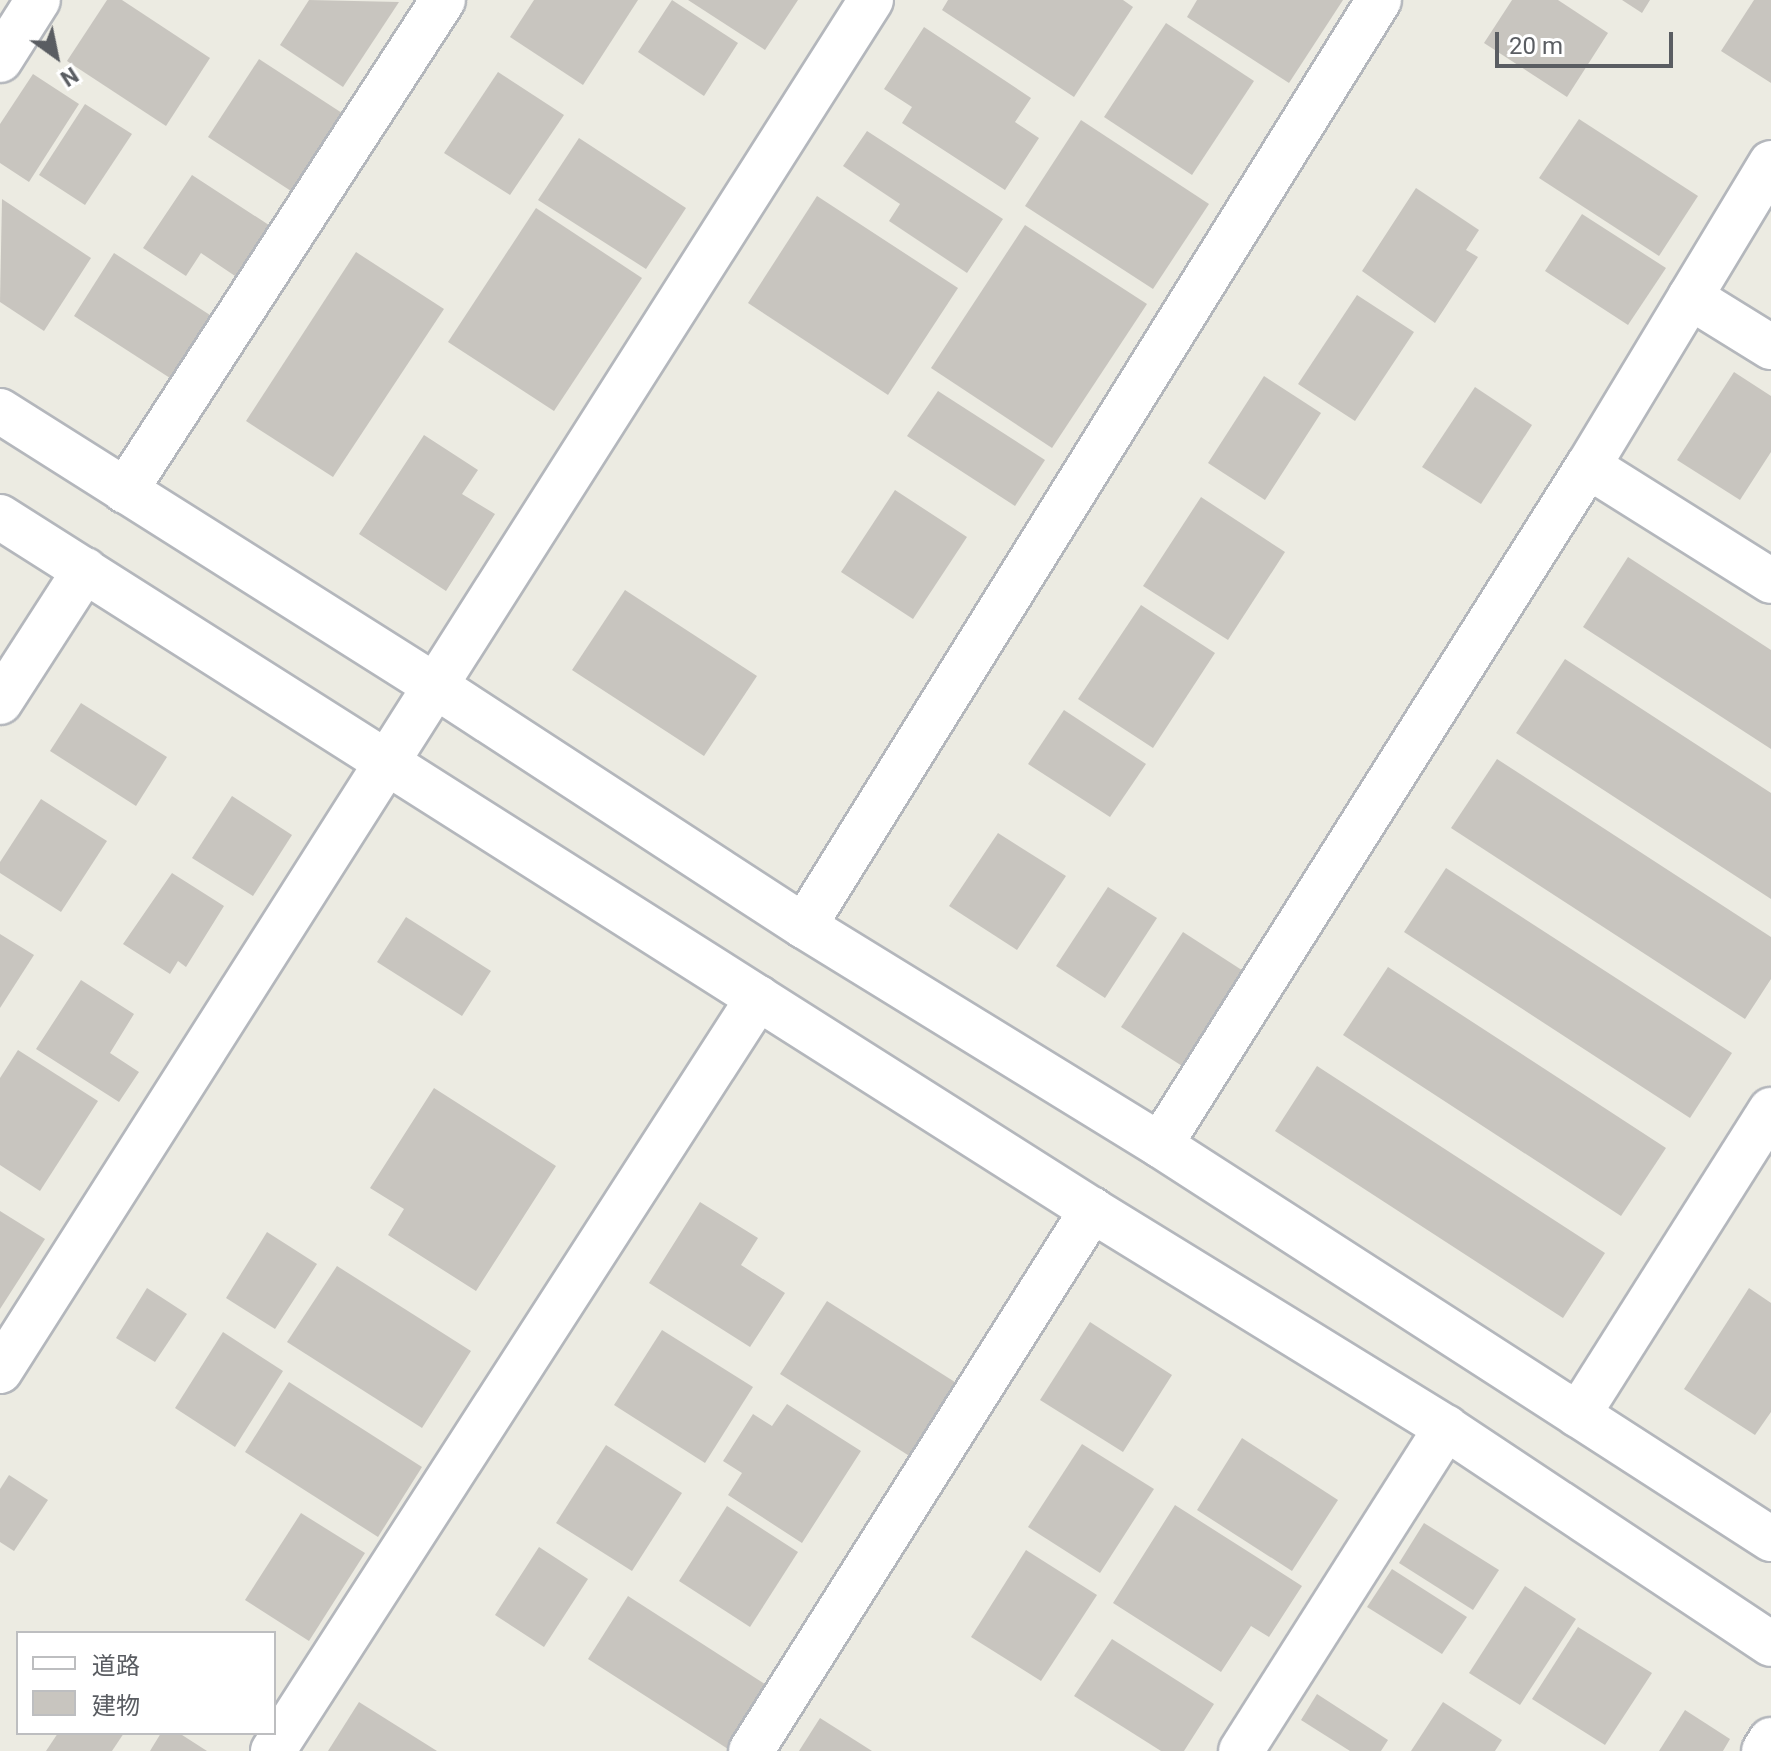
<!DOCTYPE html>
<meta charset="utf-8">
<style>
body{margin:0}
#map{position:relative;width:1771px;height:1751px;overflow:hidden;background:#ecebe2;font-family:Roboto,"Noto Sans JP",sans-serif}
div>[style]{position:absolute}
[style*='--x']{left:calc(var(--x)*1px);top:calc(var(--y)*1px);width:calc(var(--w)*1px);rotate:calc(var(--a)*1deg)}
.building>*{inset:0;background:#c8c5bf}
.roads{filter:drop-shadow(2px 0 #b4b7bc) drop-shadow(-2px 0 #b4b7bc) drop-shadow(0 2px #b4b7bc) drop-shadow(0 -2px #b4b7bc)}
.minor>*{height:44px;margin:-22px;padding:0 22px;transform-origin:22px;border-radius:22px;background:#fff}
.tertiary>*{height:44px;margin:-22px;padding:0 22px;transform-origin:22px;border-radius:22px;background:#fff}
span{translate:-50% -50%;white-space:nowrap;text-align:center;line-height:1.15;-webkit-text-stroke:7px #fff;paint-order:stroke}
.legend{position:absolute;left:16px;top:1631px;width:260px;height:104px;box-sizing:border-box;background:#fff;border:2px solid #bdbec0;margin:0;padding:10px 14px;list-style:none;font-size:24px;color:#5a5d62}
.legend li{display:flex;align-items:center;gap:16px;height:40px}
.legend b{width:40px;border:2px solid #bdbec0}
.north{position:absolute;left:16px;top:16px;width:80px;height:80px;-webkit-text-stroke:6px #fff;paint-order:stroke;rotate:147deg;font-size:22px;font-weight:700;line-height:32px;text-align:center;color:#5a5d62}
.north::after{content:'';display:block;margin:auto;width:28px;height:36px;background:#5a5d62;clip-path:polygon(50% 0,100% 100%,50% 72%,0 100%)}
.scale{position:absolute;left:1495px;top:32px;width:178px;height:36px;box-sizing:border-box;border:4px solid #5a5d62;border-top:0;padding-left:10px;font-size:24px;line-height:28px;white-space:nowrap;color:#5a5d62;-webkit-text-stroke:6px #fff;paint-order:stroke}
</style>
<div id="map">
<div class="building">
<div style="clip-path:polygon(107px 0,122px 0,210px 58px,166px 126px,67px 61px)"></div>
<div style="clip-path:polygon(309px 0,399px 2px,343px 87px,280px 45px)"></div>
<div style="clip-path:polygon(534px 0,638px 0,583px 85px,510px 37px)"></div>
<div style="clip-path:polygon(672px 0,738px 43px,704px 96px,638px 52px)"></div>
<div style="clip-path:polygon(688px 0,798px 0,765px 50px)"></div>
<div style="clip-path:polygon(948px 0,1123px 0,1133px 7px,1074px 97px,942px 10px)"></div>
<div style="clip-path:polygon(1197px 0,1343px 0,1289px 83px,1187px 17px)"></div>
<div style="clip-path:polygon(1512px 0,1558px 0,1608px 33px,1567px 97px,1484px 43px)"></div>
<div style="clip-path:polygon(1622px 0,1650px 0,1642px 13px)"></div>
<div style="clip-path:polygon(1754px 0,1771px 0,1771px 83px,1721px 51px)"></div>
<div style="clip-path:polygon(1166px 23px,1254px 81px,1192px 175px,1104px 117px)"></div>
<div style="clip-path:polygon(924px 27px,1031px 98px,1015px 122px,1039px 138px,1005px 190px,902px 123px,912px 107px,884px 89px)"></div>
<div style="clip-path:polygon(259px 59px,342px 113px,291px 191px,208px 137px)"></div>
<div style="clip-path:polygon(498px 72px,564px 115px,510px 195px,444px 153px)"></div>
<div style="clip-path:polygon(33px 74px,79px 104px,29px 182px,0 163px,0 124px)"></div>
<div style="clip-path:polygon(85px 104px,132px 134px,85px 205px,39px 175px)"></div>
<div style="clip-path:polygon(1579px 119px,1698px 196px,1659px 256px,1539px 178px)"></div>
<div style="clip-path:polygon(1081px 120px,1209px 204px,1153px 289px,1025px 206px)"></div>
<div style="clip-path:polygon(867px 131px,1003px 219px,967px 273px,889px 221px,900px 204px,843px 166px)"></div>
<div style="clip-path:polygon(579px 138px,686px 208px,646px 269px,538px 200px)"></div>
<div style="clip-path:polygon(192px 175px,275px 229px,241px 280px,201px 253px,186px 276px,143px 248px)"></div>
<div style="clip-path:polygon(1416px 188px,1479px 230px,1466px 250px,1478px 257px,1435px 323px,1362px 271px)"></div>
<div style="clip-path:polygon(817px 196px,958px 288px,888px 395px,748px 303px)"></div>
<div style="clip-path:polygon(2px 199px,91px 258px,44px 331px,0 302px)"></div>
<div style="clip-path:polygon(536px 208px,642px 278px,554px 411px,448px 342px)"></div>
<div style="clip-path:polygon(1582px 214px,1666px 268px,1628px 325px,1545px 271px)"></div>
<div style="clip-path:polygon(1025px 225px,1147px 304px,1052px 448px,931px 368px)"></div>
<div style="clip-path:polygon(356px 252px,444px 309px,333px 477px,246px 421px)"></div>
<div style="clip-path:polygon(114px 253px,227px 326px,187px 389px,74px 316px)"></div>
<div style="clip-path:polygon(1357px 295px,1414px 332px,1355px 421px,1298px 384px)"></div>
<div style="clip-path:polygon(1734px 372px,1771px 396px,1771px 452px,1740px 500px,1677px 460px)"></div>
<div style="clip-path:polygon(1264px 376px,1321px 413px,1265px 500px,1208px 463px)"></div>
<div style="clip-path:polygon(1475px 387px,1532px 425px,1481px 504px,1422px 467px)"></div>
<div style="clip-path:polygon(938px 391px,1045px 460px,1015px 506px,907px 436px)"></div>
<div style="clip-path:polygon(424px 435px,478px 470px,462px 494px,495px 514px,446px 591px,359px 534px)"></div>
<div style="clip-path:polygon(895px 490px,967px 537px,913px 619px,841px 572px)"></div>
<div style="clip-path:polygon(1201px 497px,1285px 552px,1228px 640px,1143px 586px)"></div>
<div style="clip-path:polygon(1628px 557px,1771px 650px,1771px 749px,1583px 627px)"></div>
<div style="clip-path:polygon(625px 590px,757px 676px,704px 756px,572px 670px)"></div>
<div style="clip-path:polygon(1141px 605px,1215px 653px,1153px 748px,1078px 699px)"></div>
<div style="clip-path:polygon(1565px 659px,1771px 793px,1771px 899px,1516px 733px)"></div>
<div style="clip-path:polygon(81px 703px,167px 757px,136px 806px,50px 751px)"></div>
<div style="clip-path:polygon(1064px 710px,1146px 764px,1110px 817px,1028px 764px)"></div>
<div style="clip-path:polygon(1497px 759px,1771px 937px,1771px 979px,1745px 1019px,1451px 828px)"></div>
<div style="clip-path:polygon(232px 796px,292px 835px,253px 896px,192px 858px)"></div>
<div style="clip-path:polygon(41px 799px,107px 841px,61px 912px,0 873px,0 862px)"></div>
<div style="clip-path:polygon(998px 833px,1066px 876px,1017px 950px,949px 906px)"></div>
<div style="clip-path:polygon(1446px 868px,1732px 1053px,1690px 1118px,1404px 932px)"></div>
<div style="clip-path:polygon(172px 873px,224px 906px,186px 967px,178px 961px,170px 974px,123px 944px)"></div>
<div style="clip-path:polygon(1108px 887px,1157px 918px,1105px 998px,1056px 966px)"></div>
<div style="clip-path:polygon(406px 917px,491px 971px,462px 1016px,377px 962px)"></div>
<div style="clip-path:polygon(1183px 932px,1251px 976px,1190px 1071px,1121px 1027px)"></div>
<div style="clip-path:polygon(0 934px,34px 955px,0 1008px)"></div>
<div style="clip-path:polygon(1388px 967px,1666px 1148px,1621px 1216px,1343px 1035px)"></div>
<div style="clip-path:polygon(81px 980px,134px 1014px,110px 1053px,139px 1072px,119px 1102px,36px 1049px)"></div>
<div style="clip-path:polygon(18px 1050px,98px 1101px,40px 1191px,0 1165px,0 1078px)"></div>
<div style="clip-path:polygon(1317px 1066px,1605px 1253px,1563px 1318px,1275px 1131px)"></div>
<div style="clip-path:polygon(434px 1088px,556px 1166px,476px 1291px,388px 1235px,404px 1209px,370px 1188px)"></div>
<div style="clip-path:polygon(700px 1202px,758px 1238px,741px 1265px,785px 1293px,750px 1347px,649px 1283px)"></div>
<div style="clip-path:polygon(0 1211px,45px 1239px,0 1309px)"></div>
<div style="clip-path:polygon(267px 1232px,317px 1264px,275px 1329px,226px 1298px)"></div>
<div style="clip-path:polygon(337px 1266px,471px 1351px,422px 1428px,287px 1342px)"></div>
<div style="clip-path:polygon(147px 1288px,187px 1314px,155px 1362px,116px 1338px)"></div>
<div style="clip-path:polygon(1749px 1288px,1771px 1303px,1771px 1412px,1755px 1435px,1684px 1389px)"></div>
<div style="clip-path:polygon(827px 1301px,958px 1384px,911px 1457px,780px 1374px)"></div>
<div style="clip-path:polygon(1090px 1322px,1172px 1375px,1123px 1452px,1040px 1400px)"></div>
<div style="clip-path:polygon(662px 1330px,753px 1387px,705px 1463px,614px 1405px)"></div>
<div style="clip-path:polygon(223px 1332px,283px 1371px,235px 1447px,175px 1408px)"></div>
<div style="clip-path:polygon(289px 1382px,422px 1467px,378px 1537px,245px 1452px)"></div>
<div style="clip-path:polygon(787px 1404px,861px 1451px,802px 1543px,728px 1495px,742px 1473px,723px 1461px,753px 1414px,772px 1426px)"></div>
<div style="clip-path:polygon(1242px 1438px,1338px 1500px,1292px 1571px,1197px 1510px)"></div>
<div style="clip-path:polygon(1082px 1444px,1154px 1489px,1100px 1573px,1028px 1527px)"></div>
<div style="clip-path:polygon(606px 1445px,682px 1493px,632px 1571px,556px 1523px)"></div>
<div style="clip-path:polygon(9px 1475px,48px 1500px,14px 1551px,0 1542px,0 1489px)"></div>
<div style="clip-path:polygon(1175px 1505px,1302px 1586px,1269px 1637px,1251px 1626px,1221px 1672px,1113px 1603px)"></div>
<div style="clip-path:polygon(727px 1506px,798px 1552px,750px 1627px,679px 1581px)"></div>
<div style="clip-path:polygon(301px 1513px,365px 1553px,309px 1641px,245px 1600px)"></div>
<div style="clip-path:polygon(1424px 1523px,1499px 1570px,1473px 1610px,1399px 1563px)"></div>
<div style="clip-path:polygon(539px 1547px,588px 1579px,544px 1647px,495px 1615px)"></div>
<div style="clip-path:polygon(1026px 1550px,1097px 1595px,1041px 1681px,971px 1637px)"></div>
<div style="clip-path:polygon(1392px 1569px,1467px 1617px,1442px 1654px,1367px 1607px)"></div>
<div style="clip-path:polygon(1525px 1586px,1576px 1619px,1520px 1705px,1469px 1673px)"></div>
<div style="clip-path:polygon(628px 1596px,768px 1686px,728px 1749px,588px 1659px)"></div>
<div style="clip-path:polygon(1578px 1627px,1652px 1673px,1605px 1745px,1532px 1699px)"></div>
<div style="clip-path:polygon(1112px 1639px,1214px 1704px,1184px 1751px,1161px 1751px,1074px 1696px)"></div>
<div style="clip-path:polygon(1317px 1694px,1388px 1740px,1381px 1751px,1350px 1751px,1301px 1720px)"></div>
<div style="clip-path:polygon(359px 1702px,437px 1751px,328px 1751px)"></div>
<div style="clip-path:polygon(1443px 1702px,1502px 1740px,1495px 1751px,1411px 1751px)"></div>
<div style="clip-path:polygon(1685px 1710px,1730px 1739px,1723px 1751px,1659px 1751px)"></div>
<div style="clip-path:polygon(820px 1718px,872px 1751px,799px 1751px)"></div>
<div style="clip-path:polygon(58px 1733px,124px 1733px,112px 1751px,46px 1751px)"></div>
<div style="clip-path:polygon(161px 1733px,179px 1733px,207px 1751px,150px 1751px)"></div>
</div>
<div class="roads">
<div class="minor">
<div style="--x:0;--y:60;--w:71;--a:-57.7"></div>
<div style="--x:1771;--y:163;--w:354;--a:121.1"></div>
<div style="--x:1588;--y:466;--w:216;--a:32.1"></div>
<div style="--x:1690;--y:297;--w:95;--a:31.7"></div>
<div style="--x:125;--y:491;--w:585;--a:-57.07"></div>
<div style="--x:0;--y:702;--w:157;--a:-57.2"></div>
<div style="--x:804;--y:926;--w:1090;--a:-58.16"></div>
<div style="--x:1160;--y:1145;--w:803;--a:-57.78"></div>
<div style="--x:0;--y:1371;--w:1624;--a:-57.57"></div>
<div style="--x:1578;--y:1415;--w:361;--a:-57.7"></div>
<div style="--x:273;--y:1751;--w:896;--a:-57.21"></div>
<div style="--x:751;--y:1751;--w:640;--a:-57.78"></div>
<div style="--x:1241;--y:1751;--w:383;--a:-57.6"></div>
<div style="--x:1764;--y:1751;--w:13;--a:-58"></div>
</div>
<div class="tertiary">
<div style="--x:0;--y:411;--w:517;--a:32.28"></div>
<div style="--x:437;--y:687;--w:438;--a:33.1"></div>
<div style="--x:804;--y:926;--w:418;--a:31.6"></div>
<div style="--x:1160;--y:1145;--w:727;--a:32.82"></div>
<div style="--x:0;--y:517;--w:1293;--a:32.4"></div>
<div style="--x:1092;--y:1210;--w:416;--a:31.6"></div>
<div style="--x:1446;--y:1428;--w:390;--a:33.6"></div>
</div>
</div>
<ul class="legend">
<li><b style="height:10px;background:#fff"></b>道路</li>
<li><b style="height:22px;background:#c8c5bf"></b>建物</li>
</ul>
<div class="north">N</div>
<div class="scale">20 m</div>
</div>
